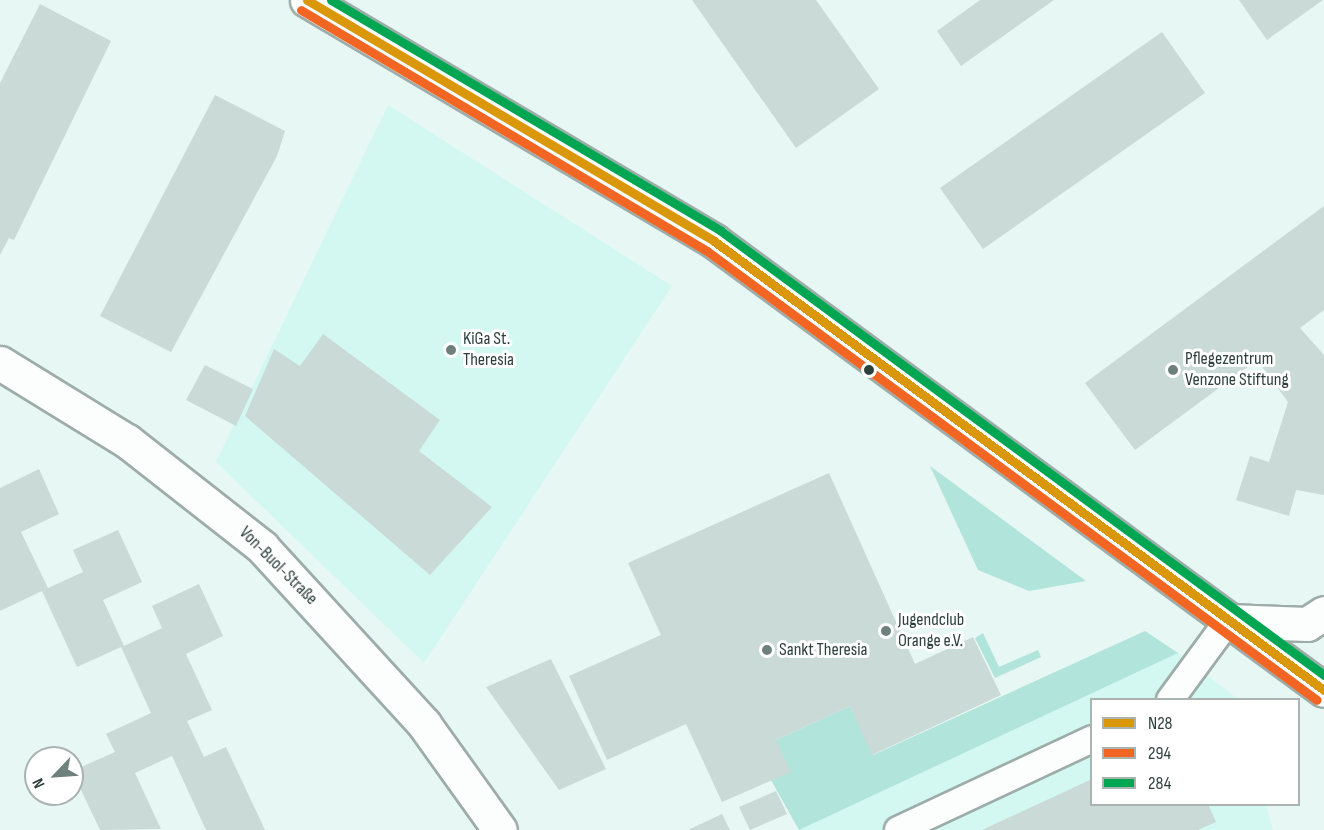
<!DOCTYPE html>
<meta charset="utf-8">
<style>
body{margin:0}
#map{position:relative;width:1324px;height:830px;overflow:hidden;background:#e7f7f4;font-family:"Sofia Sans Condensed",sans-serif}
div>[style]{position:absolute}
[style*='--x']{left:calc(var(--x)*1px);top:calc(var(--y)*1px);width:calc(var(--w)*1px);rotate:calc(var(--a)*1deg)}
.built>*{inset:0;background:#d2f8f1}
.green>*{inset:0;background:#b1e4da}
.building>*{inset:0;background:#cadad7}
.roads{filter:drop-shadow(2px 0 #9daca9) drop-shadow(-2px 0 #9daca9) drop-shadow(0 2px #9daca9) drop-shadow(0 -2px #9daca9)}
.service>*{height:26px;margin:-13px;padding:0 13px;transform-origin:13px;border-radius:13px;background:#fbfefd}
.minor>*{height:33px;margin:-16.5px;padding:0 16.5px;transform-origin:16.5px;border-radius:16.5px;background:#fbfefd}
.secondary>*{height:33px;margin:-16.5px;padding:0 16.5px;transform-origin:16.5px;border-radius:16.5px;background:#fbfefd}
.bus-1>*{height:9px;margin:-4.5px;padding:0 4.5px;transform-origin:4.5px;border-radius:4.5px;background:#d99709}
.bus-2>*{height:9px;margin:-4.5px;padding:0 4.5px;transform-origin:4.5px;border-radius:4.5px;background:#f26522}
.bus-3>*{height:9px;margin:-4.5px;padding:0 4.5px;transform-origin:4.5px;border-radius:4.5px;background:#00a651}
.dots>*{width:16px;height:16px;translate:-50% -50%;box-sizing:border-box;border:3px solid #fff;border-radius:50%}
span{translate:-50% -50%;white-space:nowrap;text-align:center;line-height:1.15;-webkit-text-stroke:6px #fff;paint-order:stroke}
.poi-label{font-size:18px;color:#2d403c}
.left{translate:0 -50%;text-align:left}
.street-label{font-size:18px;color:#2d403c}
.legend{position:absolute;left:1090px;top:698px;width:210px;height:108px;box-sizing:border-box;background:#fff;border:2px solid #abb3b1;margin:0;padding:8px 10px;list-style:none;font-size:18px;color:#2d403c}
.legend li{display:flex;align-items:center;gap:12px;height:30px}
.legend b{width:30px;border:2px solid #abb3b1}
.north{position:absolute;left:24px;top:746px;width:60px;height:60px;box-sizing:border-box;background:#fff;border:2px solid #abb3b1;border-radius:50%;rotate:245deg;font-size:16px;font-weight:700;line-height:24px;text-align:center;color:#2d403c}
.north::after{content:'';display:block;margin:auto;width:21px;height:27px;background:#6e807c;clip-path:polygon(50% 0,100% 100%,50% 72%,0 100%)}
</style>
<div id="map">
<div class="built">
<div style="clip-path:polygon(388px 105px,672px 286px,424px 663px,216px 462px)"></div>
<div style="clip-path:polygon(1178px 653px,1238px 699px,1092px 700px,1092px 804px,1266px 805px,1273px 830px,799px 830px)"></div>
</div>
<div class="green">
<div style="clip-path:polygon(930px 466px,1086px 581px,1029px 591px,978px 570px)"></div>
<div style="clip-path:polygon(1145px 631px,1178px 653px,799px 830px,771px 780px,776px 740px,850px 706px,873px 755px)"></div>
<div style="clip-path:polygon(983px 633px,999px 667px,1038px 650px,1041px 657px,995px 678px,975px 638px)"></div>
</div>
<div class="building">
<div style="clip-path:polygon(692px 0,816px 0,879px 89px,796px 148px)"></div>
<div style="clip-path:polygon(980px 0,1054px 0,961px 66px,937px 31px)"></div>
<div style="clip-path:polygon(1239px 0,1323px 0,1267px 40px)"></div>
<div style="clip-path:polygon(40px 4px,111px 41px,14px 240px,9px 238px,0 255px,0 83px)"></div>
<div style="clip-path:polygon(1162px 32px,1205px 93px,983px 249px,940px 188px)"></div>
<div style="clip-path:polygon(215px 95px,285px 131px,277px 156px,171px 352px,100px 316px)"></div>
<div style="clip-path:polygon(1324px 206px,1324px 310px,1300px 328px,1324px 355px,1324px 495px,1296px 490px,1289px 516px,1236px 500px,1250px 456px,1269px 462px,1288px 402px,1257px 360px,1135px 450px,1085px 383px)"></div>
<div style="clip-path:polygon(323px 334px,440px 420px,419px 451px,492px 507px,430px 575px,245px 416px,274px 349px,300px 366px)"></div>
<div style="clip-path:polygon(205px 365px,253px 389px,236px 426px,186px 400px)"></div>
<div style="clip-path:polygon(39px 469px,59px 514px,21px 532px,48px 588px,83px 572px,73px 550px,118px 530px,142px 582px,103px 600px,124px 646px,162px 628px,152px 606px,199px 584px,223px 636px,186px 654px,212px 710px,187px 721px,204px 757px,226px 747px,265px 830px,206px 830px,172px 756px,135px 773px,161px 829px,100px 830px,72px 771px,115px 752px,106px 734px,151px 713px,121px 647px,77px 667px,42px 591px,0 611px,0 488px)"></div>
<div style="clip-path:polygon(829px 473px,915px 664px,973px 637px,1001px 695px,872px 755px,850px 706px,776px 740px,791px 772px,722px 802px,686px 724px,607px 760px,569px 676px,661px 635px,628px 563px)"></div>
<div style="clip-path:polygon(551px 659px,606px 769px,559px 790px,486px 687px)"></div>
<div style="clip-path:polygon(1092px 779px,1092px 804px,1208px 804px,1216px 822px,1198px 830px,982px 830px)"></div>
<div style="clip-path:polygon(776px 791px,787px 814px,750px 830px,739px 807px)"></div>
<div style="clip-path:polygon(722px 814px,730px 830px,688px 830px)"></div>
</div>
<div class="roads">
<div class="service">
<div style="--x:1170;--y:700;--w:98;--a:-53.7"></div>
<div style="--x:898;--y:830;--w:214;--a:-25.1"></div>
</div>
<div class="minor">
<div style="--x:0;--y:363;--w:149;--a:31.6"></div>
<div style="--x:127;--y:441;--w:172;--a:38.1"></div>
<div style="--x:262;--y:547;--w:240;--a:47.5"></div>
<div style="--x:424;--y:724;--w:130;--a:54.4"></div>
</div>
<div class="secondary">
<div style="--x:307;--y:0;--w:473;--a:30.6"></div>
<div style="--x:714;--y:241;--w:757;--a:36.36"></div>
<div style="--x:1228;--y:621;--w:79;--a:2.2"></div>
<div style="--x:1307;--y:624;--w:20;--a:-33"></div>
</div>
</div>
<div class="bus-1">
<div style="--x:307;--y:0;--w:473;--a:30.6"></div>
<div style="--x:714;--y:241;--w:757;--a:36.36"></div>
</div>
<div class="bus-2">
<div style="--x:301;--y:10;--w:472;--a:30.7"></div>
<div style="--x:707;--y:251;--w:757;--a:36.36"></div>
</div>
<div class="bus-3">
<div style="--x:331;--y:0;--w:453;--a:30.6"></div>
<div style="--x:721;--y:231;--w:749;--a:36.36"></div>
</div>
<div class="dots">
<div style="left:451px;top:350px;background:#6e807c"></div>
<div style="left:869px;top:370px;background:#2d403c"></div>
<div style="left:1173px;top:370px;background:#6e807c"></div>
<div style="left:886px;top:631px;background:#6e807c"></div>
<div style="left:767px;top:650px;background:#6e807c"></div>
</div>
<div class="poi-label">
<span class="left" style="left:463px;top:350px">KiGa St.<br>Theresia</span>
<span class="left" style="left:1185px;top:370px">Pflegezentrum<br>Venzone Stiftung</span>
<span class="left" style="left:898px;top:631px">Jugendclub<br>Orange e.V.</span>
<span class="left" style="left:779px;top:650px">Sankt Theresia</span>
</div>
<div class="street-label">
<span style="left:278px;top:566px;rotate:45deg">Von-Buol-Straße</span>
</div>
<ul class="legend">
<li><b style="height:8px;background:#d99709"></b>N28</li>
<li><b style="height:8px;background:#f26522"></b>294</li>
<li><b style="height:8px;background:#00a651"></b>284</li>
</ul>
<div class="north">N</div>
</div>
